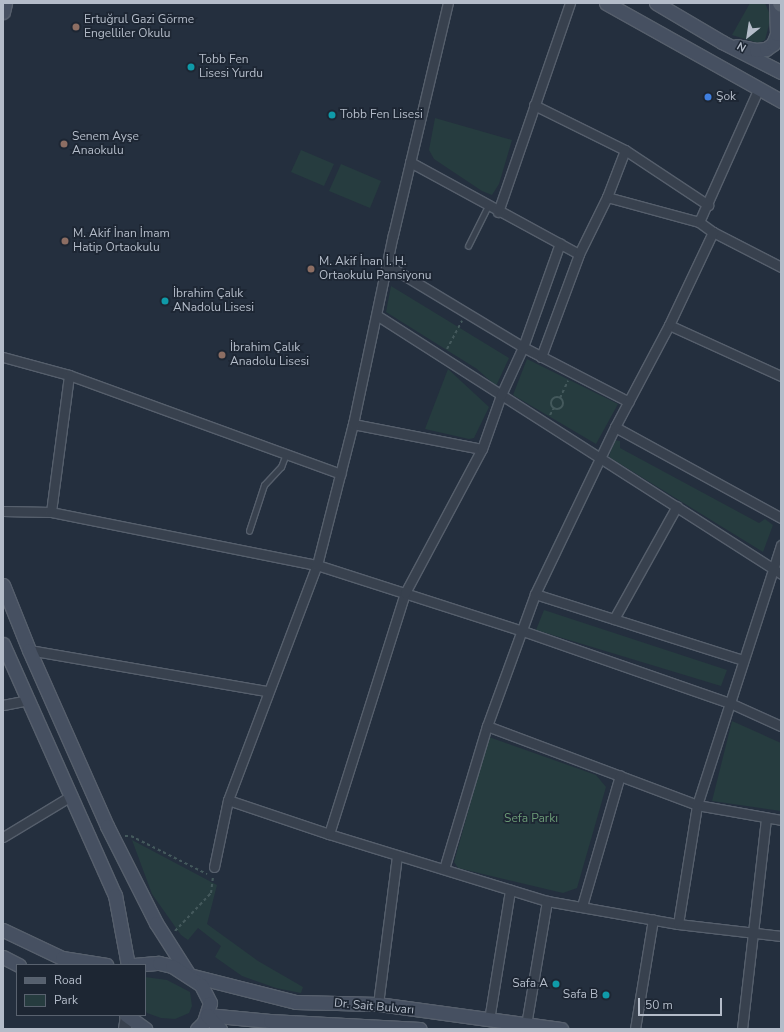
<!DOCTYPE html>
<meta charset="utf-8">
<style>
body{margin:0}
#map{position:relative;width:784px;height:1032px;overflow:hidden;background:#242f3e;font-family:"Nunito Sans",sans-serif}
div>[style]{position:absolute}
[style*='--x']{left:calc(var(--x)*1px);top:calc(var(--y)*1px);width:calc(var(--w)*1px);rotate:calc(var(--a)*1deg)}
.green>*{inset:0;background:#263c3f}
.path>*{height:2px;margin-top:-1px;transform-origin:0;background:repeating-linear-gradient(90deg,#44595c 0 3px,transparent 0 6px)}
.path>.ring{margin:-1px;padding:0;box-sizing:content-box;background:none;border:2px solid #44595c;border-radius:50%}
.roads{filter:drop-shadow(1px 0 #565f6c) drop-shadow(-1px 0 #565f6c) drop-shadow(0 1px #565f6c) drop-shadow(0 -1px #565f6c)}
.service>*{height:4.5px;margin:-2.25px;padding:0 2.25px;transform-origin:2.25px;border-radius:2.25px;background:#38414e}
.minor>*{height:9px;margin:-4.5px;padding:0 4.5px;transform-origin:4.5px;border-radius:4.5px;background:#38414e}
.tertiary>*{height:12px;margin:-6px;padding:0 6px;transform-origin:6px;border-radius:6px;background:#38414e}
.secondary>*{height:13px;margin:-6.5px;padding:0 6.5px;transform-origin:6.5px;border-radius:6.5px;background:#465061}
.primary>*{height:15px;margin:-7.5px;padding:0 7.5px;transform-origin:7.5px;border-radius:7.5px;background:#56606e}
.dots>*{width:11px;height:11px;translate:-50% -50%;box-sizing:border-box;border:2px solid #1d2633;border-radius:50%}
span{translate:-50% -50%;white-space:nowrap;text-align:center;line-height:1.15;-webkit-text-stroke:3.5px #1d2633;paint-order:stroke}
.poi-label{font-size:12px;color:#b4bcc9}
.left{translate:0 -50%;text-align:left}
.right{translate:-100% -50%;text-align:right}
.park-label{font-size:12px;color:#6b9a76}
.street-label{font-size:12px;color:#b4bcc9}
.frame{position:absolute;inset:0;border:4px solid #b4bcc9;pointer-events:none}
.legend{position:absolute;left:16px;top:964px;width:130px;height:52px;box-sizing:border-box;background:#1d2633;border:1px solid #59626f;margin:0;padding:5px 7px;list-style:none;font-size:12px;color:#b4bcc9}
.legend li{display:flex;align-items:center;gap:8px;height:20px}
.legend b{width:20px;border:1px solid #59626f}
.north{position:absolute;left:728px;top:16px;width:40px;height:40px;-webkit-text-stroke:3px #1d2633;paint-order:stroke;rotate:210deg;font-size:11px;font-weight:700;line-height:16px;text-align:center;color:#b4bcc9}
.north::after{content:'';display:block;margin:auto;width:14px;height:18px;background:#b4bcc9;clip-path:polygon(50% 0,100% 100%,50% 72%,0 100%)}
.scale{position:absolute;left:638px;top:998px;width:84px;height:18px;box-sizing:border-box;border:2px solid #b4bcc9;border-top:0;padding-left:5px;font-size:12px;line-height:14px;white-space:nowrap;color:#b4bcc9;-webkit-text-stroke:3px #1d2633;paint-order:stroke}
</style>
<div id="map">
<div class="green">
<div style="clip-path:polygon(750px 3px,765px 3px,771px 17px,765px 40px,758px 43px,732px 35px)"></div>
<div style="clip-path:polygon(435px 118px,512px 140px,499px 184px,492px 195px,482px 191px,434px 159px,429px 150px)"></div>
<div style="clip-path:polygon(301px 150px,334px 164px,324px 186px,291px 172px)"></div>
<div style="clip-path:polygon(341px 164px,381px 181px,370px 208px,329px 191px)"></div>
<div style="clip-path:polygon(391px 286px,509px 358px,496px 386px,477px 369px,386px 312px)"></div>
<div style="clip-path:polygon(527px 359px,618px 404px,596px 444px,513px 395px)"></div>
<div style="clip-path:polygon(448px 369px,489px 407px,474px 438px,469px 439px,425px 429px)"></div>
<div style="clip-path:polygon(614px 440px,620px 441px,620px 448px,759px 523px,765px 519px,773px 525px,763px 552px,609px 457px)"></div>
<div style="clip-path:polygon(544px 610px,727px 670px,721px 686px,536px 630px)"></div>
<div style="clip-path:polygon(732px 721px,781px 743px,781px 811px,712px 801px)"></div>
<div style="clip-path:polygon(489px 737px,596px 775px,606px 787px,577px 888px,563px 893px,458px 868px,454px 862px)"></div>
<div style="clip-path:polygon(132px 840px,217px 885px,207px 924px,258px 961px,303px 987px,301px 993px,276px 988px,242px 976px,215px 957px,221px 946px,198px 928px,188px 940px,181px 935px,152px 894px)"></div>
<div style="clip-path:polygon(145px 977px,167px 980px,190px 992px,192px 1006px,189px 1013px,175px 1019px,161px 1018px,147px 1013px,145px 1010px)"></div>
</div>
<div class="path">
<div style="--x:447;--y:349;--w:32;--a:-62"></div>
<div class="ring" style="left:551px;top:397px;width:10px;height:10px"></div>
<div style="--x:560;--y:398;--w:19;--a:-65"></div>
<div style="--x:550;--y:415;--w:8;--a:-60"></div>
<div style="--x:125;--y:836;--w:6;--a:0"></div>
<div style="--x:131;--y:836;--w:85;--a:26.6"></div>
<div style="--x:175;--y:931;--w:52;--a:-46.5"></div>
<div style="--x:211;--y:893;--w:17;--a:-83"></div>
</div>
<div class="roads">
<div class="service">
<div style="--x:468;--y:246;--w:45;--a:-63.4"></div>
<div style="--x:249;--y:531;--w:48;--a:-71.9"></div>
<div style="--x:264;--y:485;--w:25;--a:-47"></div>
<div style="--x:281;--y:467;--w:14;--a:-69"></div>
</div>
<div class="minor">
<div style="--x:534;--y:105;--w:102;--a:26.3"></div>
<div style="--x:625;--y:150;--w:100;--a:33.5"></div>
<div style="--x:410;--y:162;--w:192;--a:28.6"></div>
<div style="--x:607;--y:197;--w:95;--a:15.2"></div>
<div style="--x:699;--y:222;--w:17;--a:36"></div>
<div style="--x:713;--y:232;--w:76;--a:27.2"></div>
<div style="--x:498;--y:212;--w:221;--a:-71"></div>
<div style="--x:699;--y:222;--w:147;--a:-65.9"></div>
<div style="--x:387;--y:265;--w:159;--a:31.1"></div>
<div style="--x:523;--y:347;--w:119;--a:27.4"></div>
<div style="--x:378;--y:316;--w:479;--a:32.6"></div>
<div style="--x:669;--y:325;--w:123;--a:24.5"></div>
<div style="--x:3;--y:357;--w:68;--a:15.3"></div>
<div style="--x:69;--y:375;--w:289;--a:20"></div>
<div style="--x:541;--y:357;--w:110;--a:-69.7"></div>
<div style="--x:579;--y:254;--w:64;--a:-63.8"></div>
<div style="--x:607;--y:197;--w:50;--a:-69"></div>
<div style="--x:353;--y:424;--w:131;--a:11"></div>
<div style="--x:615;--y:427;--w:189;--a:28.7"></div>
<div style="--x:3;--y:511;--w:48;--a:1.2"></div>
<div style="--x:51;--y:512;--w:271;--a:11.3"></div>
<div style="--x:317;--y:565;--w:213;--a:17.8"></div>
<div style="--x:520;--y:630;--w:222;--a:19.2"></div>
<div style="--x:730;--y:703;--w:56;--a:24.3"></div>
<div style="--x:51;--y:512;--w:138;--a:-82.5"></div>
<div style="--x:535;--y:594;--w:218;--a:17.6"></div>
<div style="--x:614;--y:619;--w:129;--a:-60.9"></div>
<div style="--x:29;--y:650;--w:242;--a:9.8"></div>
<div style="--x:3;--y:705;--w:26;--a:-11"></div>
<div style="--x:487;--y:726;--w:224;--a:20.6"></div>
<div style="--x:697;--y:805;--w:85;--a:10.1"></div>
<div style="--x:228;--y:800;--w:107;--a:18.6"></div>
<div style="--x:329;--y:834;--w:228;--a:17.1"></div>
<div style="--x:547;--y:901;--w:133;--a:10"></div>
<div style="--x:678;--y:924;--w:104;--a:6.6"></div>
<div style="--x:329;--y:834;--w:253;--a:-72.5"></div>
<div style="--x:405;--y:593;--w:163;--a:-61.9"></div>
<div style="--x:482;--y:449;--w:57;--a:-70.6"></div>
<div style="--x:501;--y:395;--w:53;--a:-65.4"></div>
<div style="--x:523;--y:347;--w:110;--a:-70.4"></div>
<div style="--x:3;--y:837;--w:79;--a:-31.1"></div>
<div style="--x:214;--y:867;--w:68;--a:-78.2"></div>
<div style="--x:228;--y:800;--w:251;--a:-69.3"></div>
<div style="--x:317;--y:565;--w:146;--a:-75.7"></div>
<div style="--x:353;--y:424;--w:193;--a:-78.1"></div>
<div style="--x:393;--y:235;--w:238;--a:-76.7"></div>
<div style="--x:444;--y:869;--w:149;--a:-73.3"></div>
<div style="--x:487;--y:726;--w:140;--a:-70"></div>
<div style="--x:535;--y:594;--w:185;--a:-64.4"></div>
<div style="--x:615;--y:427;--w:115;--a:-62.1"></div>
<div style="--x:669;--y:325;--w:103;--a:-64.7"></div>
<div style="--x:582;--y:906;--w:136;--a:-73.8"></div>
<div style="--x:678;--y:924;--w:121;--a:-80.9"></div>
<div style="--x:697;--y:805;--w:273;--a:-72.1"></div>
<div style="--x:378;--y:1004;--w:149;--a:-82.7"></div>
<div style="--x:489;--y:1020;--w:132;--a:-80.8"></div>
<div style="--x:526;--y:1025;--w:126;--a:-80.4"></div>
<div style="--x:635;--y:1029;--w:111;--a:-80.7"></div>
<div style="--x:742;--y:1029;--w:212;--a:-83.5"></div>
</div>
<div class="tertiary">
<div style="--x:125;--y:1029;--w:12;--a:-81"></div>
</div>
<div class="secondary">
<div style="--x:606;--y:3;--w:201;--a:29.2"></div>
<div style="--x:656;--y:3;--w:77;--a:30.6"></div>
<div style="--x:722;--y:42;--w:66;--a:27"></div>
<div style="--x:3;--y:12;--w:9;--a:-77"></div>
<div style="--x:737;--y:46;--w:19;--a:12"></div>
<div style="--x:756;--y:50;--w:10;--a:-6"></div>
<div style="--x:766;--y:49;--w:9;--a:-36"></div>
<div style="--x:773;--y:44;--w:11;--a:-68"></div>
<div style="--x:777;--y:34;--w:31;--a:-92"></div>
<div style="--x:3;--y:585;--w:70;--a:68.2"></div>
<div style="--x:29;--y:650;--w:193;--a:66.1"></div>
<div style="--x:107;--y:826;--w:109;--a:63.2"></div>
<div style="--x:156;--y:923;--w:62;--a:57.6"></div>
<div style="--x:189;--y:975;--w:110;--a:14.2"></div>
<div style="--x:296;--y:1002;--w:82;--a:1.4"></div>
<div style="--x:378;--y:1004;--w:185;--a:7.8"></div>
<div style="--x:3;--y:644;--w:275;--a:66"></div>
<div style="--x:115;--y:895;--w:71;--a:79.5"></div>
<div style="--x:3;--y:930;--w:65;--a:25.4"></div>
<div style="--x:62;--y:958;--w:45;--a:9"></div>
<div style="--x:3;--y:957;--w:18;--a:27"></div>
<div style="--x:134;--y:965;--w:25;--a:-5"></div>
<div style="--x:159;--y:963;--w:13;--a:13"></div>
<div style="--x:172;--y:966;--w:35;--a:33"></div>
<div style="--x:201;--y:985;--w:20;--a:63"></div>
<div style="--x:210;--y:1003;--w:20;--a:108"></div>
<div style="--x:204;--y:1022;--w:10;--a:135"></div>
<div style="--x:126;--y:1015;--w:24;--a:36"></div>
<div style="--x:207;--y:1015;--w:63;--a:5.4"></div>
<div style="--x:270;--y:1021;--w:150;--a:3.1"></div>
<div style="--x:207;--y:1015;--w:19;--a:47"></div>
</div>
<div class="primary">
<div style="--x:780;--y:3;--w:1;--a:45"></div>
</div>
</div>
<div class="dots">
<div style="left:76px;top:27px;background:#8d6e63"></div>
<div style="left:191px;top:67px;background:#0f9aa8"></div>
<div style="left:708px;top:97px;background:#3f7fe0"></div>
<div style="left:332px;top:115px;background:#0f9aa8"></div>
<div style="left:64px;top:144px;background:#8d6e63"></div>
<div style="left:65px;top:241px;background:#8d6e63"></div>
<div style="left:311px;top:269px;background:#8d6e63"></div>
<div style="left:165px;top:301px;background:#0f9aa8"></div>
<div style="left:222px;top:355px;background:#8d6e63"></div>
<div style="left:556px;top:984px;background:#0f9aa8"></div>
<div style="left:606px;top:995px;background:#0f9aa8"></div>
</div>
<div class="poi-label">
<span class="left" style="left:84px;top:27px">Ertuğrul Gazi Görme<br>Engelliler Okulu</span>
<span class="left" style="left:199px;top:67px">Tobb Fen<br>Lisesi Yurdu</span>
<span class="left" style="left:716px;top:97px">Şok</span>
<span class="left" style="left:340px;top:115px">Tobb Fen Lisesi</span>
<span class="left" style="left:72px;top:144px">Senem Ayşe<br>Anaokulu</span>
<span class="left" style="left:73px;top:241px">M. Akif İnan İmam<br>Hatip Ortaokulu</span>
<span class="left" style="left:319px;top:269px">M. Akif İnan İ. H.<br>Ortaokulu Pansiyonu</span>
<span class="left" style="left:173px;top:301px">İbrahim Çalık<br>ANadolu Lisesi</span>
<span class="left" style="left:230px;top:355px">İbrahim Çalık<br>Anadolu Lisesi</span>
<span class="right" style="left:548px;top:984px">Safa A</span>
<span class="right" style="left:598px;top:995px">Safa B</span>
</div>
<div class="park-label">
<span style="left:531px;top:819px">Sefa Parkı</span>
</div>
<div class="street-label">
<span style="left:374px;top:1007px;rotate:5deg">Dr. Sait Bulvarı</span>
</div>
<div class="frame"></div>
<ul class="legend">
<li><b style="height:5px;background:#56606e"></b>Road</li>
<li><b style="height:11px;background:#263c3f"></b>Park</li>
</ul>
<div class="north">N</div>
<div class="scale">50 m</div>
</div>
